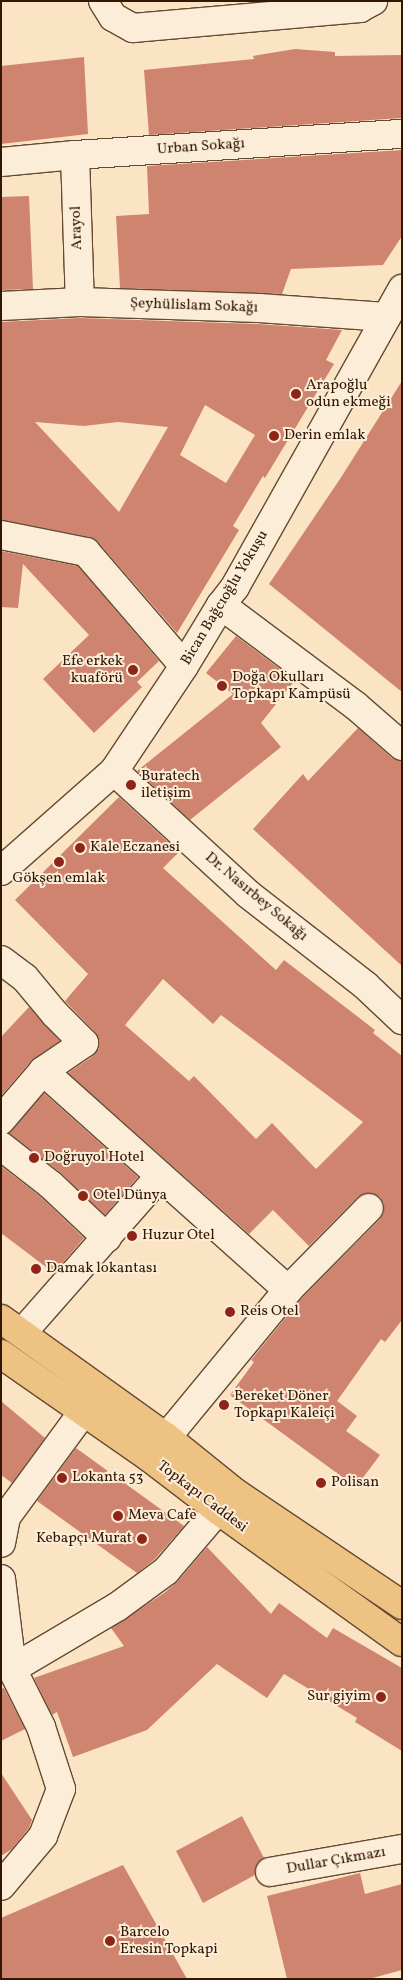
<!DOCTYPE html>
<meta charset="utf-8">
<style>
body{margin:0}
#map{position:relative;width:403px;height:1980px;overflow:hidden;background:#fbe4c3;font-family:Vollkorn,serif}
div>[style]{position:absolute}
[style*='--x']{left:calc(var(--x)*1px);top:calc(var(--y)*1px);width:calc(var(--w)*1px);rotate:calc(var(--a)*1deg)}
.building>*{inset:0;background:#cf846f}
.roads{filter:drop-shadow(1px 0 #644a33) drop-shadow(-1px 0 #644a33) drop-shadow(0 1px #644a33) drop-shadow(0 -1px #644a33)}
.minor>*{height:28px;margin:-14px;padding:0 14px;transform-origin:14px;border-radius:14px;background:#fcedd8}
.major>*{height:28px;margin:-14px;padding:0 14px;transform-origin:14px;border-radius:14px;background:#eec282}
.dots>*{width:14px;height:14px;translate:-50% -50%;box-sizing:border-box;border:2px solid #fcedd8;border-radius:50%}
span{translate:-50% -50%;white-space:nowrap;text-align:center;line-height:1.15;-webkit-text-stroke:4px #fcedd8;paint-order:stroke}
.street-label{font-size:15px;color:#321703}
.poi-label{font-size:15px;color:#321703}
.left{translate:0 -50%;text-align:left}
.right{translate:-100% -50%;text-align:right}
.frame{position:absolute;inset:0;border:2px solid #321703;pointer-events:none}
</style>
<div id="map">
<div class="building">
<div style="clip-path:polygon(295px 49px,335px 52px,335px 56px,402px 55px,402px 118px,149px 135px,144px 70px,254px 59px,253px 56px)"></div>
<div style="clip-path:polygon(84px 57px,88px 134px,1px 144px,1px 66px)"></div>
<div style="clip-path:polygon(402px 150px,402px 236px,383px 265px,291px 269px,282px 294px,120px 288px,116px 216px,149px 214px,147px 166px)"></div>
<div style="clip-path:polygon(29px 196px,33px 289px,1px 290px,1px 197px)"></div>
<div style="clip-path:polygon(evenodd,80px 318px,258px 324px,342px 330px,326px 360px,334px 364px,265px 478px,263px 476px,233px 526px,239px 530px,177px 633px,97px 541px,89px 537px,1px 520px,1px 322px,80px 318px,205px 405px,255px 435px,226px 483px,180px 455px,205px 405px,80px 318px,35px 422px,84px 426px,118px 422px,168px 427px,119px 512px,35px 422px)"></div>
<div style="clip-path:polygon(402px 381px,402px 692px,269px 584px,340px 479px)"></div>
<div style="clip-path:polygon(1px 551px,78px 566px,159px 661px,137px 682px,142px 687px,94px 733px,43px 679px,89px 635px,23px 564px,18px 608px,1px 607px)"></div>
<div style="clip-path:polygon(236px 636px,295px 680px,261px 723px,281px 747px,190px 820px,137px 771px,233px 694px,206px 673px)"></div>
<div style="clip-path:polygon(358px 728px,392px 758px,402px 761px,402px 966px,253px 829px,303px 774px,308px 781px)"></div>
<div style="clip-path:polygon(evenodd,119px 797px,179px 852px,163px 868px,276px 970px,284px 960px,375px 1030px,373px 1033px,402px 1056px,402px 1320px,385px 1342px,381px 1339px,337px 1401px,357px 1416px,346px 1431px,380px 1455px,356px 1487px,230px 1395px,254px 1362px,251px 1360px,300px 1300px,380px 1219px,384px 1212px,384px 1204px,380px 1197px,372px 1193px,365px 1193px,358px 1197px,309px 1246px,273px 1210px,249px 1234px,68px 1073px,93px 1056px,99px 1048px,99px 1039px,95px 1032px,65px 1001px,88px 974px,15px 900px,119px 797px,163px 979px,213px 1024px,221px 1015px,363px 1122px,316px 1169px,272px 1123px,256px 1139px,194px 1076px,189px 1081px,125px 1025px,163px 979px)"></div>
<div style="clip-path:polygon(29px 1007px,60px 1041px,31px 1061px,1px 1096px,1px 1037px)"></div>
<div style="clip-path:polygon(44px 1093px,138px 1177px,105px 1215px,61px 1173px,9px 1133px)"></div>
<div style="clip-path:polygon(1px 1166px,41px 1197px,84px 1238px,54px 1273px,1px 1233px)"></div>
<div style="clip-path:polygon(1px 1401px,45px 1438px,12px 1483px,1px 1475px)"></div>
<div style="clip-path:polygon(76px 1448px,184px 1526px,155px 1559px,137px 1573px,37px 1501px)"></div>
<div style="clip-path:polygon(207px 1547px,271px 1614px,279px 1603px,327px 1638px,333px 1628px,402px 1668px,402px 1751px,355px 1722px,357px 1718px,284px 1674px,267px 1698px,217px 1664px,147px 1730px,73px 1757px,57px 1712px,52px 1715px,34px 1678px,124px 1646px,111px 1628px,164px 1593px,178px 1581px)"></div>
<div style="clip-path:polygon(4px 1688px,25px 1729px,1px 1741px,1px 1689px)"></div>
<div style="clip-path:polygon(1px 1773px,32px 1820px,29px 1828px,12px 1849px,1px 1856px)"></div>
<div style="clip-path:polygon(242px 1816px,264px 1858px,256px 1866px,255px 1875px,203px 1903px,176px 1851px)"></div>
<div style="clip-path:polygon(123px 1865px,187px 1979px,1px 1979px,1px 1918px)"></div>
<div style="clip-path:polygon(360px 1873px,365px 1894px,402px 1884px,402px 1970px,369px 1979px,287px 1979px,267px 1896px)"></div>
</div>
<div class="roads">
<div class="minor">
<div style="--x:103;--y:1;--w:19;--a:58"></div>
<div style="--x:113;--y:17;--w:23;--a:29"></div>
<div style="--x:133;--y:28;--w:228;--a:-5"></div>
<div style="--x:360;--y:8;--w:15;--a:-28"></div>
<div style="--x:75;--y:155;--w:147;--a:88.1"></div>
<div style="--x:1;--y:162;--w:74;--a:-5.4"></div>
<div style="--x:75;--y:155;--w:328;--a:-3.7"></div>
<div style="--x:1;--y:306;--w:79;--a:-2.9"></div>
<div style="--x:80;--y:302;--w:179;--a:1.9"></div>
<div style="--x:259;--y:308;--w:127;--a:4.1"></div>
<div style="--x:1;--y:535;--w:87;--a:11.3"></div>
<div style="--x:86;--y:552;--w:150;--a:49.3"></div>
<div style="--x:221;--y:605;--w:169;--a:36.8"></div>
<div style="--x:356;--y:706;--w:61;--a:41"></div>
<div style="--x:114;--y:771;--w:182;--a:42.5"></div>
<div style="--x:248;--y:894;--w:150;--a:37.9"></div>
<div style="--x:366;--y:986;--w:50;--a:43.4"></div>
<div style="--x:1;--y:871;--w:151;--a:-41.5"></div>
<div style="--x:114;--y:771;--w:126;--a:-56.3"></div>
<div style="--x:184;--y:666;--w:71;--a:-58.8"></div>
<div style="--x:221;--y:605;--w:23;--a:-52"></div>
<div style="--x:235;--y:587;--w:342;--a:-60.7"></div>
<div style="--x:1;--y:960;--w:30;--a:37"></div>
<div style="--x:25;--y:978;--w:47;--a:50.2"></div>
<div style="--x:55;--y:1014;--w:41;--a:45"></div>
<div style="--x:84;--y:1043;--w:50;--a:145.7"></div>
<div style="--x:43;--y:1071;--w:65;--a:130.6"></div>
<div style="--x:43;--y:1071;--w:329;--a:41.8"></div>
<div style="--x:1;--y:1146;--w:63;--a:38"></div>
<div style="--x:51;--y:1185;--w:77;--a:43.4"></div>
<div style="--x:22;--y:1333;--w:209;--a:-48.7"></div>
<div style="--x:151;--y:1456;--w:215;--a:-50.5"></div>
<div style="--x:288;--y:1290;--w:115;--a:-45.4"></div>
<div style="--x:1;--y:1543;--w:26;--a:-79"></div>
<div style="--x:6;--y:1517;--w:132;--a:-53.7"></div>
<div style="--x:1;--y:1579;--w:91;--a:83"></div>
<div style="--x:12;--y:1669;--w:65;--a:63.4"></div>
<div style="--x:41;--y:1727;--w:65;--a:72.1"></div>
<div style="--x:61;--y:1789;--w:50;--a:111"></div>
<div style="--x:43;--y:1836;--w:65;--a:130"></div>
<div style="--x:12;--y:1669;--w:122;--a:-30.6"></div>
<div style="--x:117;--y:1607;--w:61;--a:-36.3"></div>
<div style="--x:166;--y:1571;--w:80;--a:-49.6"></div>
<div style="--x:218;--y:1510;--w:23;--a:-40"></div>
<div style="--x:270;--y:1872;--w:134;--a:-9.9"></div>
</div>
<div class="major">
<div style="--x:1;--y:1319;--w:203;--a:35.6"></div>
<div style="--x:166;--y:1437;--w:91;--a:38.8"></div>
<div style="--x:237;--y:1494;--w:199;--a:33.9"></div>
<div style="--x:1;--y:1354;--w:182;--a:34.9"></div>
<div style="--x:150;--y:1458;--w:86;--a:37.4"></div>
<div style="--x:218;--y:1510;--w:226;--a:35.7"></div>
</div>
</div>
<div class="dots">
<div style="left:296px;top:394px;background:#8f2418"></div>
<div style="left:274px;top:436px;background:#8f2418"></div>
<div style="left:133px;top:670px;background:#8f2418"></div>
<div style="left:222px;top:686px;background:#8f2418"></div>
<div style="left:131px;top:785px;background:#8f2418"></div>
<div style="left:80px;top:848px;background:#8f2418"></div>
<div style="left:59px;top:862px;background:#8f2418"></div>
<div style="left:34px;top:1158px;background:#8f2418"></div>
<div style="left:83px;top:1196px;background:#8f2418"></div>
<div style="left:132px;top:1236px;background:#8f2418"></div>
<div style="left:36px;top:1269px;background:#8f2418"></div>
<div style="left:230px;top:1312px;background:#8f2418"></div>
<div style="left:224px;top:1405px;background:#8f2418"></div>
<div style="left:62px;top:1478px;background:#8f2418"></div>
<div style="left:321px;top:1483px;background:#8f2418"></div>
<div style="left:118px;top:1516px;background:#8f2418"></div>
<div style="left:142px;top:1539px;background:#8f2418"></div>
<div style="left:381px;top:1697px;background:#8f2418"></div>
<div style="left:110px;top:1941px;background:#8f2418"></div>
</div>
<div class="street-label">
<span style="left:201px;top:147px;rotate:-4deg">Urban Sokağı</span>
<span style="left:77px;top:228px;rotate:-92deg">Arayol</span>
<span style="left:194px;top:306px;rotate:2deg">Şeyhülislam Sokağı</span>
<span style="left:225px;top:598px;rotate:-59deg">Bican Bağcıoğlu Yokuşu</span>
<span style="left:256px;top:897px;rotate:40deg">Dr. Nasırbey Sokağı</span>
<span style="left:202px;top:1497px;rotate:37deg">Topkapı Caddesi</span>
<span style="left:336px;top:1861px;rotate:-10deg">Dullar Çıkmazı</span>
</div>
<div class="poi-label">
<span class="left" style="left:306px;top:394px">Arapoğlu<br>odun ekmeği</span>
<span class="left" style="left:284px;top:436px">Derin emlak</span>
<span class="right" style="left:123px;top:670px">Efe erkek<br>kuaförü</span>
<span class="left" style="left:232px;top:686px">Doğa Okulları<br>Topkapı Kampüsü</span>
<span class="left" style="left:141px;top:785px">Buratech<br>iletişim</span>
<span class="left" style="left:90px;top:848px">Kale Eczanesi</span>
<span style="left:59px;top:879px">Gökşen emlak</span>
<span class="left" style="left:44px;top:1158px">Doğruyol Hotel</span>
<span class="left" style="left:93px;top:1196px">Otel Dünya</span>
<span class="left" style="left:142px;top:1236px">Huzur Otel</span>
<span class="left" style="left:46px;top:1269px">Damak lokantası</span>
<span class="left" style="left:240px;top:1312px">Reis Otel</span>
<span class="left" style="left:234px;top:1405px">Bereket Döner<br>Topkapı Kaleiçi</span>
<span class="left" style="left:72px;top:1478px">Lokanta 53</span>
<span class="left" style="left:331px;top:1483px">Polisan</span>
<span class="left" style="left:128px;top:1516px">Meva Cafe</span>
<span class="right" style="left:132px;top:1539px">Kebapçı Murat</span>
<span class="right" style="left:371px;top:1697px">Sur giyim</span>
<span class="left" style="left:120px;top:1941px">Barcelo<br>Eresin Topkapi</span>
</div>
<div class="frame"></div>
</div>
